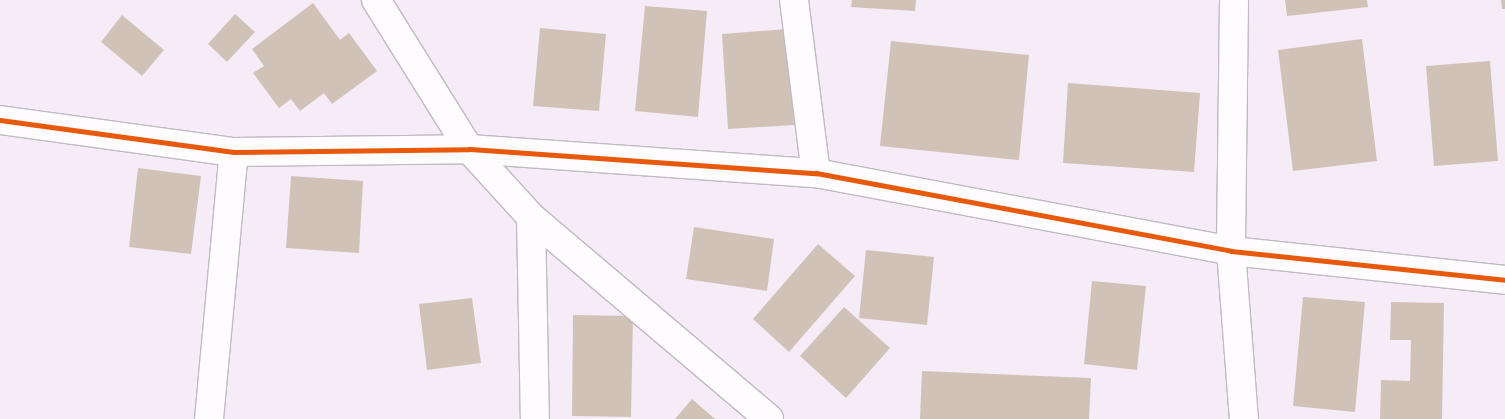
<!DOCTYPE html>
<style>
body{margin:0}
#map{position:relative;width:1505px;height:419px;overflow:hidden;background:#f5ecf8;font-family:"Nunito Sans",sans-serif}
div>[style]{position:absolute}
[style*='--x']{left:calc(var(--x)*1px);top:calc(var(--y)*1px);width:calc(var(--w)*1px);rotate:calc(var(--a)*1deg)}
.building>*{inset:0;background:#d1c2b8}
.roads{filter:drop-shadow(1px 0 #c1b9c3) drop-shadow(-1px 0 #c1b9c3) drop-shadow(0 1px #c1b9c3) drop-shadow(0 -1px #c1b9c3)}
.street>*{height:28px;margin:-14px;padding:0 14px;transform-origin:14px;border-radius:14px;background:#fefcfe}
.cycleway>*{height:5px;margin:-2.5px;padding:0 2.5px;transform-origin:2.5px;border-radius:2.5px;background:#e8590c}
span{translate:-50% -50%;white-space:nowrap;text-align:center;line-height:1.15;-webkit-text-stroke:5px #fefaff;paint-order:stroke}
</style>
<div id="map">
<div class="building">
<div style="clip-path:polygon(852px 0,916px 0,915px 11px,851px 7px)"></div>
<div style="clip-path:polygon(1285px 0,1367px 0,1368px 7px,1287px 16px)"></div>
<div style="clip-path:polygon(1501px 0,1505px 0,1505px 9px,1502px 9px)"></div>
<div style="clip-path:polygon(313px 3px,340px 40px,349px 33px,377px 71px,332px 104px,324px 93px,300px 111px,291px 99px,279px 108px,253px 73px,264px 66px,252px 49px)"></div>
<div style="clip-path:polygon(645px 6px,707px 11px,698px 117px,635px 111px)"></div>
<div style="clip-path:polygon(235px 14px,255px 32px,227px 62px,208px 44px)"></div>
<div style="clip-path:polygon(122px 15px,164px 50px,142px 76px,101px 42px)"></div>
<div style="clip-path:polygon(540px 28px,606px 34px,599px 111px,533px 106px)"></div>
<div style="clip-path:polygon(788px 29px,794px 125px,728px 129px,722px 34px)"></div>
<div style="clip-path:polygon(1362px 39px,1377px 161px,1293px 171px,1278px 50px)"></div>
<div style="clip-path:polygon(891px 41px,1029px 55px,1019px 160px,880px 146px)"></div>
<div style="clip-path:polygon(1490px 61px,1498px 161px,1434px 166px,1426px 66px)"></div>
<div style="clip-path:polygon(1068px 83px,1200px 93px,1194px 172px,1063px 163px)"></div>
<div style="clip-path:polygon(138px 168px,201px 176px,191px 254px,129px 247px)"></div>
<div style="clip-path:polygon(291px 176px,363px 181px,359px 253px,286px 248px)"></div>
<div style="clip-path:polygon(694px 227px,774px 239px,767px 291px,686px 279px)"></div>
<div style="clip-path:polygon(818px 244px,855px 276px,789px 352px,753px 319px)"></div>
<div style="clip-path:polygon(866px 250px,934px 257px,927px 325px,859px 318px)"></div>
<div style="clip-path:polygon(1092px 281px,1146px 286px,1137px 370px,1084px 364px)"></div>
<div style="clip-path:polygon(1303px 297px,1365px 302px,1355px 412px,1293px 406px)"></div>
<div style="clip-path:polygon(472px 298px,481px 363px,427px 370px,419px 304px)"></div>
<div style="clip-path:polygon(1391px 302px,1444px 303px,1442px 419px,1380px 419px,1381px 380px,1410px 381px,1411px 340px,1390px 340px)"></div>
<div style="clip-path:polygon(844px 307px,890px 348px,846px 398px,800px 356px)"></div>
<div style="clip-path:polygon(573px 315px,633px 316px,631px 417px,572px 416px)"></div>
<div style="clip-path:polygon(922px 371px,1091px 378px,1089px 419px,920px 419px)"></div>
<div style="clip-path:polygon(692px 399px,715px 419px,675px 419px)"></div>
</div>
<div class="roads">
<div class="street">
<div style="--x:376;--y:0;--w:176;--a:58"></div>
<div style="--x:469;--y:149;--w:92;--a:47.6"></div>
<div style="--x:531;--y:217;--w:312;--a:40.3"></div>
<div style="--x:794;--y:0;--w:174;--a:82.8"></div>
<div style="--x:1234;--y:0;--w:251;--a:90.7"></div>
<div style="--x:1231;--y:251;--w:169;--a:85.6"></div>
<div style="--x:0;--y:120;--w:236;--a:7.8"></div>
<div style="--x:234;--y:152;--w:235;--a:-0.7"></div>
<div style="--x:469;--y:149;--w:348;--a:4"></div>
<div style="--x:816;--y:173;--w:422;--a:10.6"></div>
<div style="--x:1231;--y:251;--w:276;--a:6"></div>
<div style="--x:531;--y:217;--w:202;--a:88.9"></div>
<div style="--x:209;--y:419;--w:268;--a:-84.7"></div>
</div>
</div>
<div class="cycleway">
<div style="--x:0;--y:120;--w:236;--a:7.8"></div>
<div style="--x:234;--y:152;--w:235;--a:-0.7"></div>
<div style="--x:469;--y:149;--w:348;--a:4"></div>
<div style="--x:816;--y:173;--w:422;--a:10.6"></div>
<div style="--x:1231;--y:251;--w:276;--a:6"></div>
</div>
</div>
